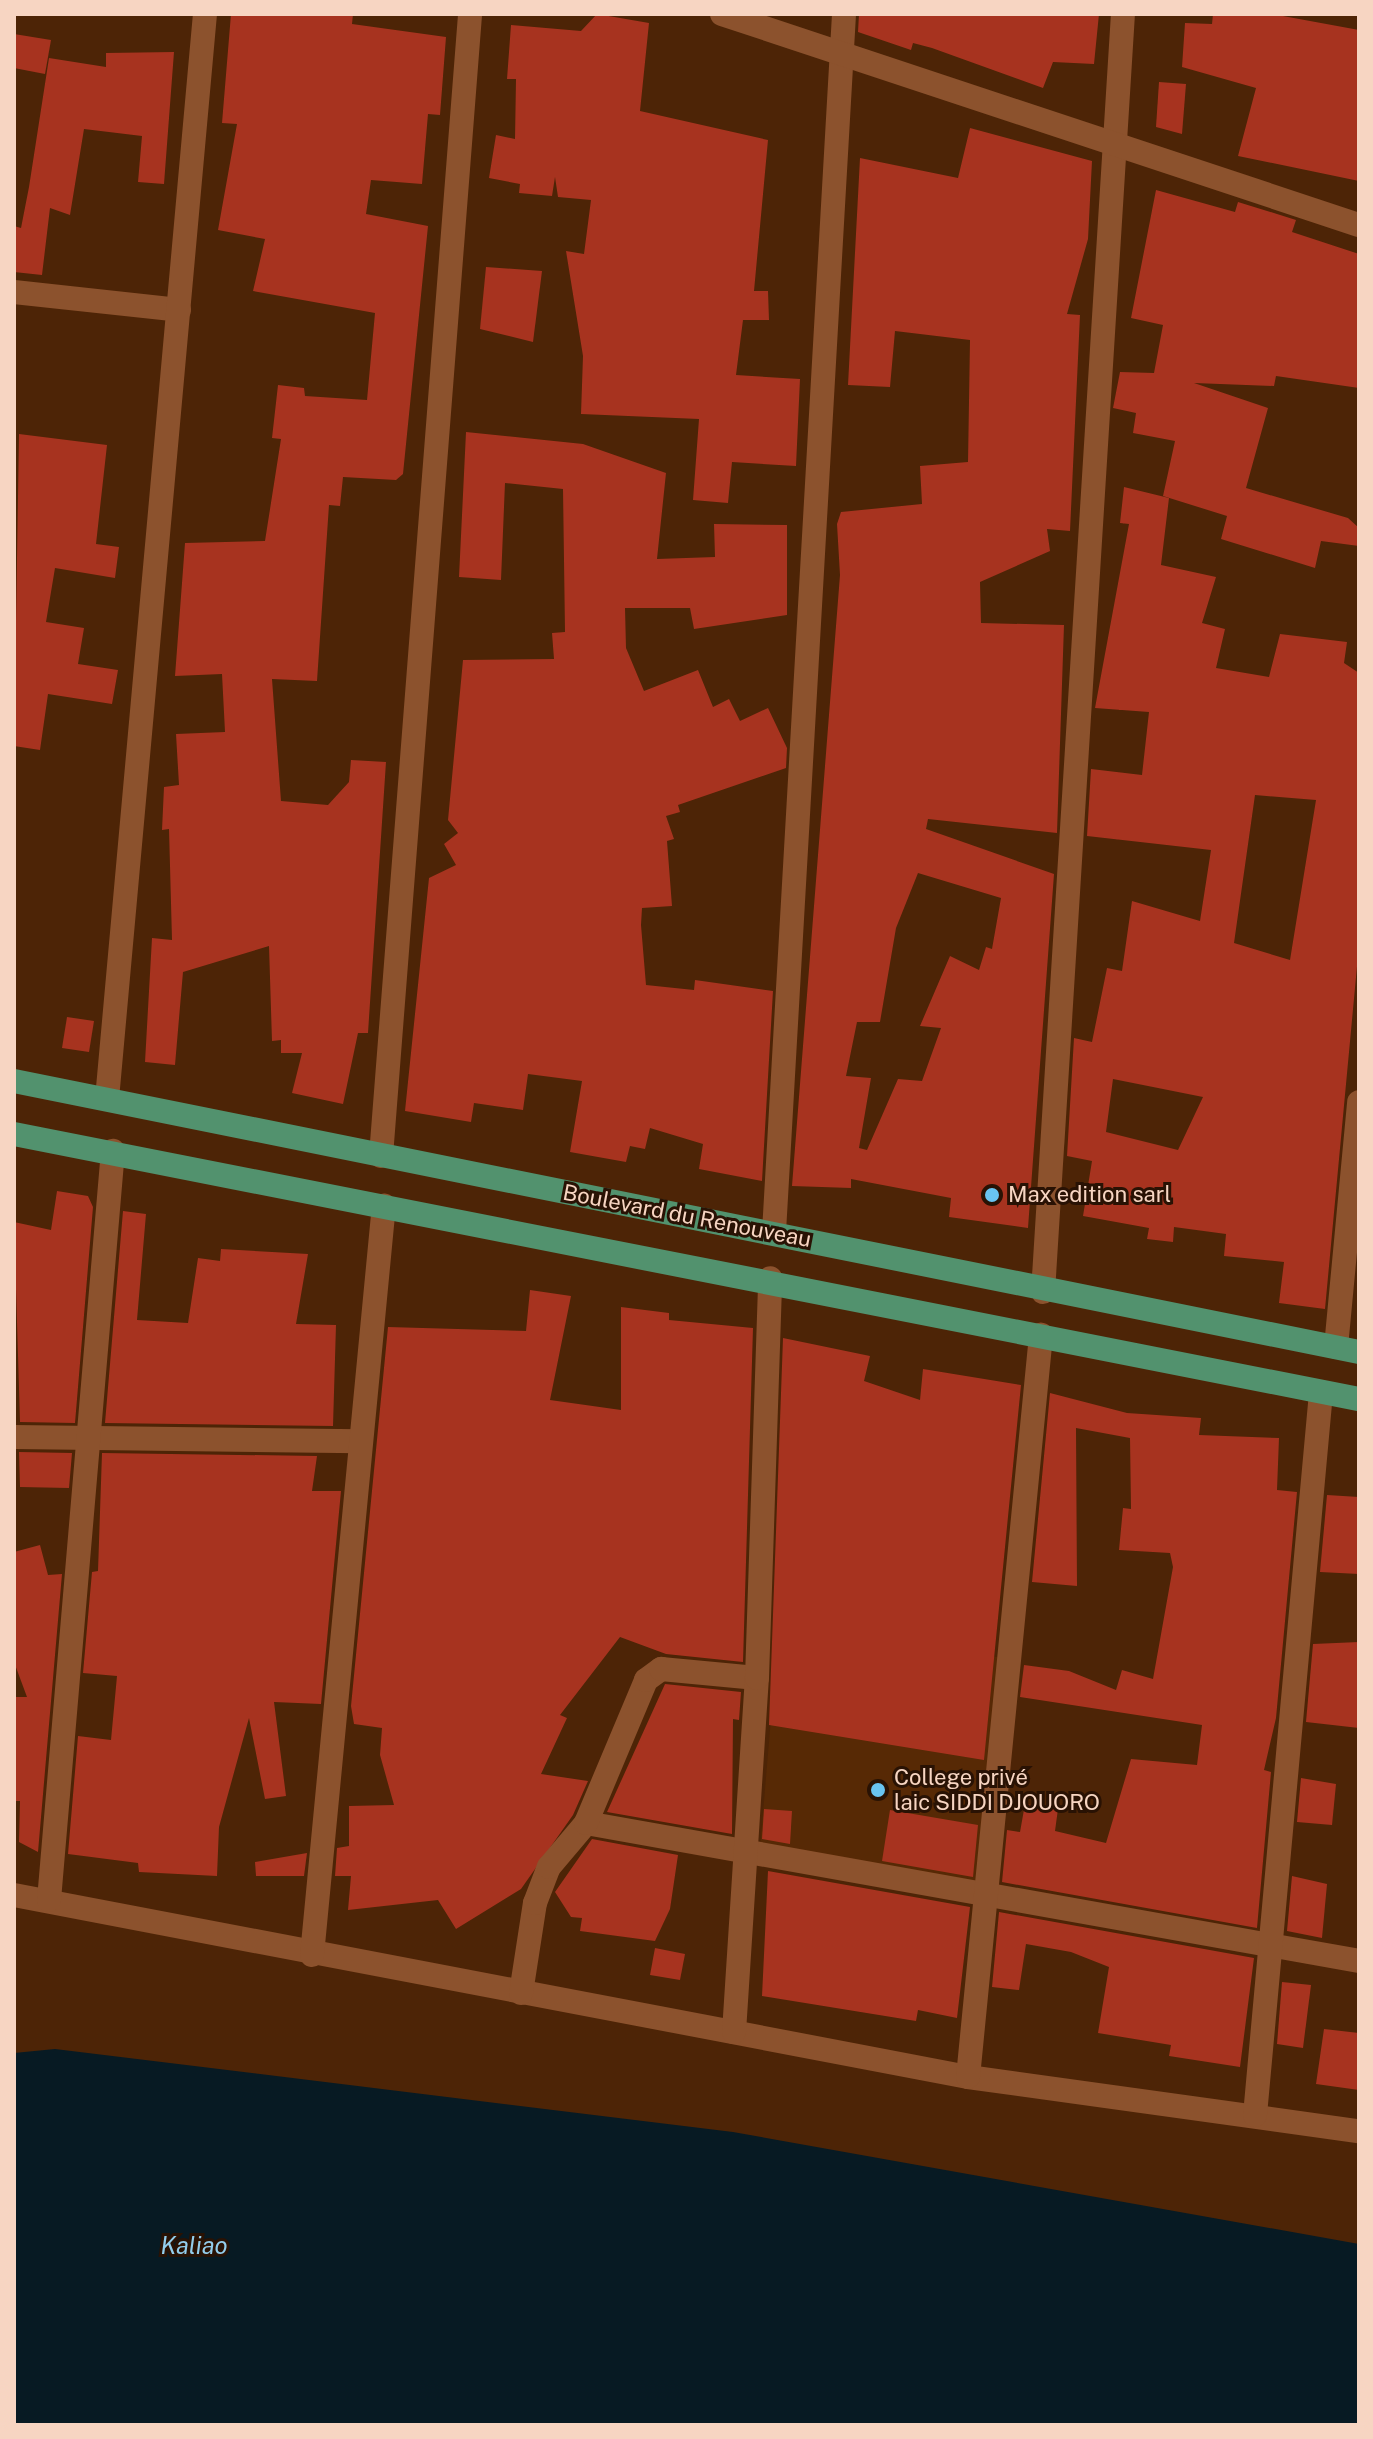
<!DOCTYPE html>
<meta charset="utf-8">
<style>
body{margin:0}
#map{position:relative;width:1373px;height:2439px;overflow:hidden;background:#4d2406;font-family:"Public Sans",sans-serif}
div>[style]{position:absolute}
[style*='--x']{left:calc(var(--x)*1px);top:calc(var(--y)*1px);width:calc(var(--w)*1px);rotate:calc(var(--a)*1deg)}
.built>*{inset:0;background:#572905}
.water>*{inset:0;background:#071a23}
.building>*{inset:0;background:#a7331f}
.street>*{height:24px;margin:-12px;padding:0 12px;transform-origin:12px;border-radius:12px;background:#8c522d}
.secondary>*{height:24px;margin:-12px;padding:0 12px;transform-origin:12px;border-radius:12px;background:#8c522d}
.primary>*{height:24px;margin:-12px;padding:0 12px;transform-origin:12px;border-radius:12px;background:#52926e}
.dots>*{width:22px;height:22px;translate:-50% -50%;box-sizing:border-box;border:4px solid #291204;border-radius:50%}
span{translate:-50% -50%;white-space:nowrap;text-align:center;line-height:1.15;-webkit-text-stroke:6px #291204;paint-order:stroke}
.poi-label{font-size:22px;color:#f7d5c2}
.left{translate:0 -50%;text-align:left}
.street-label{font-size:22px;color:#f7d5c2}
.water-label{font-size:24px;color:#93cdec;font-style:italic}
.frame{position:absolute;inset:0;border:16px solid #f7d5c2;pointer-events:none}
</style>
<div id="map">
<div class="built">
<div style="clip-path:polygon(779px 1624px,1004px 1658px,981px 1891px,760px 1848px)"></div>
</div>
<div class="water">
<div style="clip-path:polygon(55px 2049px,733px 2132px,1359px 2244px,1359px 2425px,14px 2425px,14px 2053px)"></div>
</div>
<div class="building">
<div style="clip-path:polygon(231px 14px,353px 14px,352px 24px,446px 37px,440px 115px,428px 114px,422px 184px,371px 180px,366px 214px,428px 226px,403px 474px,396px 480px,343px 477px,340px 506px,329px 505px,317px 681px,272px 679px,281px 801px,328px 805px,349px 782px,351px 760px,386px 762px,368px 1033px,358px 1033px,343px 1104px,292px 1093px,302px 1053px,281px 1053px,281px 1040px,272px 1041px,269px 946px,183px 972px,175px 1065px,145px 1062px,152px 938px,172px 940px,169px 829px,162px 830px,164px 787px,179px 785px,176px 734px,225px 732px,222px 674px,175px 676px,185px 543px,265px 541px,281px 439px,272px 438px,278px 385px,304px 388px,305px 396px,367px 400px,375px 313px,253px 291px,265px 239px,218px 230px,237px 124px,222px 123px)"></div>
<div style="clip-path:polygon(597px 14px,649px 23px,640px 111px,768px 140px,754px 291px,768px 291px,769px 320px,743px 320px,736px 375px,800px 379px,796px 466px,732px 462px,728px 503px,693px 500px,699px 419px,581px 414px,583px 356px,566px 251px,584px 254px,591px 200px,558px 197px,555px 177px,552px 196px,519px 193px,520px 184px,489px 178px,496px 135px,515px 139px,516px 79px,507px 79px,511px 25px,581px 31px)"></div>
<div style="clip-path:polygon(859px 14px,1099px 14px,1094px 64px,1053px 62px,1043px 88px,932px 48px,913px 43px,911px 50px,858px 32px)"></div>
<div style="clip-path:polygon(1213px 14px,1272px 14px,1359px 30px,1359px 181px,1238px 156px,1256px 88px,1182px 67px,1185px 23px,1212px 24px)"></div>
<div style="clip-path:polygon(14px 34px,51px 40px,45px 74px,14px 68px)"></div>
<div style="clip-path:polygon(174px 52px,164px 184px,138px 182px,142px 136px,84px 129px,70px 215px,50px 208px,42px 275px,14px 272px,14px 226px,21px 228px,29px 187px,49px 58px,106px 67px,106px 53px)"></div>
<div style="clip-path:polygon(1159px 82px,1186px 84px,1182px 134px,1156px 127px)"></div>
<div style="clip-path:polygon(evenodd,970px 128px,1092px 161px,1088px 239px,1067px 314px,1080px 315px,1070px 531px,1047px 529px,1050px 551px,980px 582px,981px 623px,1064px 625px,1057px 833px,928px 819px,926px 829px,1054px 874px,1028px 1228px,949px 1217px,951px 1198px,851px 1179px,851px 1188px,792px 1186px,840px 575px,837px 524px,841px 512px,922px 504px,920px 466px,968px 462px,970px 340px,895px 331px,890px 387px,848px 385px,860px 158px,958px 178px,970px 128px,918px 873px,1001px 898px,992px 949px,986px 947px,979px 970px,950px 956px,920px 1026px,941px 1028px,922px 1081px,898px 1079px,867px 1150px,859px 1148px,871px 1078px,846px 1076px,857px 1022px,880px 1022px,896px 928px,918px 873px)"></div>
<div style="clip-path:polygon(1156px 190px,1235px 212px,1238px 202px,1277px 214px,1296px 220px,1292px 232px,1359px 254px,1359px 388px,1276px 376px,1274px 386px,1194px 383px,1268px 408px,1246px 488px,1348px 518px,1359px 528px,1359px 546px,1321px 541px,1315px 568px,1221px 539px,1227px 516px,1163px 496px,1175px 441px,1133px 433px,1136px 413px,1113px 408px,1120px 372px,1154px 373px,1163px 325px,1131px 318px)"></div>
<div style="clip-path:polygon(486px 267px,542px 271px,533px 342px,480px 329px)"></div>
<div style="clip-path:polygon(466px 432px,583px 444px,666px 473px,657px 559px,715px 557px,714px 524px,787px 525px,787px 615px,694px 629px,690px 608px,625px 608px,626px 648px,644px 691px,698px 670px,713px 707px,729px 699px,740px 721px,768px 708px,787px 748px,786px 768px,678px 805px,680px 812px,666px 816px,674px 839px,667px 841px,672px 906px,642px 908px,641px 925px,646px 985px,694px 990px,695px 980px,773px 991px,762px 1181px,699px 1169px,703px 1144px,650px 1128px,645px 1149px,630px 1146px,626px 1162px,570px 1152px,582px 1081px,528px 1074px,523px 1110px,474px 1103px,471px 1122px,405px 1111px,429px 878px,456px 865px,444px 844px,458px 833px,448px 820px,463px 660px,554px 659px,552px 633px,565px 632px,563px 489px,505px 483px,501px 580px,459px 577px)"></div>
<div style="clip-path:polygon(19px 434px,107px 445px,96px 544px,119px 547px,115px 578px,55px 568px,46px 622px,84px 628px,78px 664px,118px 670px,112px 704px,48px 694px,40px 750px,14px 746px)"></div>
<div style="clip-path:polygon(evenodd,1124px 487px,1169px 498px,1161px 565px,1216px 577px,1202px 623px,1225px 629px,1216px 668px,1269px 677px,1280px 634px,1347px 642px,1344px 663px,1359px 673px,1359px 945px,1325px 1309px,1279px 1303px,1284px 1262px,1224px 1256px,1226px 1234px,1174px 1227px,1173px 1242px,1147px 1239px,1149px 1228px,1083px 1216px,1092px 1161px,1067px 1156px,1074px 1038px,1092px 1042px,1107px 968px,1122px 971px,1132px 901px,1200px 921px,1211px 850px,1087px 836px,1091px 769px,1142px 775px,1149px 712px,1095px 708px,1129px 524px,1120px 523px,1124px 487px,1255px 795px,1316px 800px,1290px 960px,1234px 943px,1255px 795px,1124px 487px,1113px 1079px,1203px 1097px,1178px 1150px,1106px 1132px,1113px 1079px)"></div>
<div style="clip-path:polygon(67px 1017px,94px 1021px,89px 1052px,62px 1048px)"></div>
<div style="clip-path:polygon(57px 1191px,88px 1196px,93px 1207px,75px 1423px,20px 1422px,14px 1222px,51px 1230px)"></div>
<div style="clip-path:polygon(123px 1211px,146px 1214px,137px 1320px,188px 1323px,198px 1258px,220px 1261px,221px 1249px,308px 1254px,296px 1324px,336px 1325px,333px 1426px,105px 1423px)"></div>
<div style="clip-path:polygon(530px 1290px,571px 1296px,550px 1400px,621px 1410px,621px 1307px,669px 1313px,669px 1320px,753px 1328px,743px 1662px,666px 1654px,620px 1637px,560px 1715px,567px 1718px,541px 1774px,588px 1781px,573px 1815px,521px 1889px,456px 1929px,438px 1900px,348px 1910px,351px 1876px,335px 1876px,337px 1848px,349px 1846px,349px 1806px,394px 1805px,380px 1755px,382px 1728px,354px 1724px,351px 1706px,388px 1327px,526px 1331px)"></div>
<div style="clip-path:polygon(783px 1338px,870px 1356px,864px 1381px,920px 1400px,923px 1369px,1021px 1385px,984px 1760px,769px 1725px)"></div>
<div style="clip-path:polygon(1050px 1393px,1127px 1413px,1201px 1418px,1199px 1435px,1279px 1438px,1277px 1490px,1297px 1492px,1276px 1718px,1264px 1770px,1271px 1772px,1257px 1928px,1002px 1882px,1007px 1830px,1020px 1832px,1025px 1804px,1058px 1809px,1055px 1831px,1106px 1843px,1131px 1759px,1197px 1765px,1202px 1725px,1020px 1697px,1024px 1665px,1069px 1671px,1116px 1690px,1122px 1670px,1153px 1679px,1173px 1567px,1170px 1553px,1119px 1550px,1123px 1508px,1131px 1509px,1130px 1438px,1076px 1428px,1077px 1586px,1032px 1582px)"></div>
<div style="clip-path:polygon(19px 1452px,72px 1453px,69px 1488px,20px 1487px)"></div>
<div style="clip-path:polygon(102px 1453px,317px 1456px,312px 1491px,341px 1491px,321px 1704px,274px 1702px,286px 1796px,265px 1799px,249px 1718px,219px 1827px,217px 1876px,139px 1872px,138px 1863px,68px 1854px,78px 1736px,111px 1740px,117px 1676px,83px 1673px,92px 1572px,98px 1571px)"></div>
<div style="clip-path:polygon(1327px 1495px,1359px 1497px,1359px 1574px,1320px 1572px)"></div>
<div style="clip-path:polygon(40px 1545px,48px 1575px,62px 1574px,38px 1852px,19px 1842px,20px 1801px,14px 1801px,14px 1697px,27px 1697px,14px 1662px,14px 1552px)"></div>
<div style="clip-path:polygon(1359px 1642px,1359px 1728px,1306px 1722px,1313px 1644px)"></div>
<div style="clip-path:polygon(665px 1684px,741px 1692px,739px 1720px,733px 1719px,732px 1834px,607px 1812px)"></div>
<div style="clip-path:polygon(1301px 1778px,1336px 1784px,1332px 1825px,1297px 1822px)"></div>
<div style="clip-path:polygon(764px 1809px,792px 1811px,790px 1844px,762px 1839px)"></div>
<div style="clip-path:polygon(890px 1810px,978px 1825px,973px 1877px,882px 1861px)"></div>
<div style="clip-path:polygon(592px 1839px,678px 1855px,670px 1909px,655px 1941px,580px 1931px,582px 1918px,571px 1917px,555px 1892px)"></div>
<div style="clip-path:polygon(307px 1853px,304px 1876px,256px 1876px,255px 1862px)"></div>
<div style="clip-path:polygon(768px 1871px,970px 1907px,957px 2018px,918px 2010px,916px 2021px,762px 1996px)"></div>
<div style="clip-path:polygon(1292px 1876px,1327px 1884px,1322px 1938px,1287px 1931px)"></div>
<div style="clip-path:polygon(999px 1912px,1254px 1958px,1240px 2067px,1169px 2056px,1171px 2045px,1098px 2033px,1109px 1967px,1071px 1952px,1026px 1944px,1019px 1990px,992px 1987px)"></div>
<div style="clip-path:polygon(655px 1948px,685px 1954px,680px 1980px,650px 1975px)"></div>
<div style="clip-path:polygon(1282px 1982px,1311px 1985px,1303px 2048px,1277px 2044px)"></div>
<div style="clip-path:polygon(1324px 2029px,1359px 2033px,1359px 2090px,1316px 2084px)"></div>
</div>
<div class="street">
<div style="--x:14;--y:292;--w:166;--a:6.2"></div>
<div style="--x:107;--y:1099;--w:1089;--a:-84.84"></div>
<div style="--x:381;--y:1156;--w:1145;--a:-85.54"></div>
<div style="--x:774;--y:1232;--w:1220;--a:-86.71"></div>
<div style="--x:1043;--y:1292;--w:1281;--a:-86.42"></div>
<div style="--x:1336;--y:1347;--w:246;--a:-84.6"></div>
<div style="--x:14;--y:1437;--w:346;--a:0.7"></div>
<div style="--x:586;--y:1823;--w:785;--a:10.12"></div>
<div style="--x:14;--y:1895;--w:971;--a:10.8"></div>
<div style="--x:968;--y:2077;--w:395;--a:7.9"></div>
<div style="--x:49;--y:1900;--w:752;--a:-85.12"></div>
<div style="--x:312;--y:1955;--w:753;--a:-84.52"></div>
<div style="--x:521;--y:1993;--w:91;--a:-81.2"></div>
<div style="--x:535;--y:1903;--w:39;--a:-69"></div>
<div style="--x:549;--y:1867;--w:57;--a:-49.9"></div>
<div style="--x:586;--y:1823;--w:155;--a:-67.2"></div>
<div style="--x:646;--y:1680;--w:19;--a:-36"></div>
<div style="--x:661;--y:1669;--w:96;--a:5.4"></div>
<div style="--x:734;--y:2032;--w:355;--a:-86.3"></div>
<div style="--x:757;--y:1678;--w:400;--a:-88.1"></div>
<div style="--x:968;--y:2077;--w:746;--a:-84.38"></div>
<div style="--x:1255;--y:2115;--w:726;--a:-84.78"></div>
</div>
<div class="secondary">
<div style="--x:722;--y:14;--w:671;--a:18.33"></div>
</div>
<div class="primary">
<div style="--x:14;--y:1081;--w:1372;--a:11.39"></div>
<div style="--x:14;--y:1134;--w:1371;--a:11.15"></div>
</div>
<div class="dots">
<div style="left:992px;top:1195px;background:#69c4f1"></div>
<div style="left:878px;top:1790px;background:#69c4f1"></div>
</div>
<div class="poi-label">
<span class="left" style="left:1008px;top:1195px">Max edition sarl</span>
<span class="left" style="left:894px;top:1790px">College privé<br>laic SIDDI DJOUORO</span>
</div>
<div class="street-label">
<span style="left:687px;top:1216px;rotate:11deg">Boulevard du Renouveau</span>
</div>
<div class="water-label">
<span style="left:194px;top:2246px">Kaliao</span>
</div>
<div class="frame"></div>
</div>
